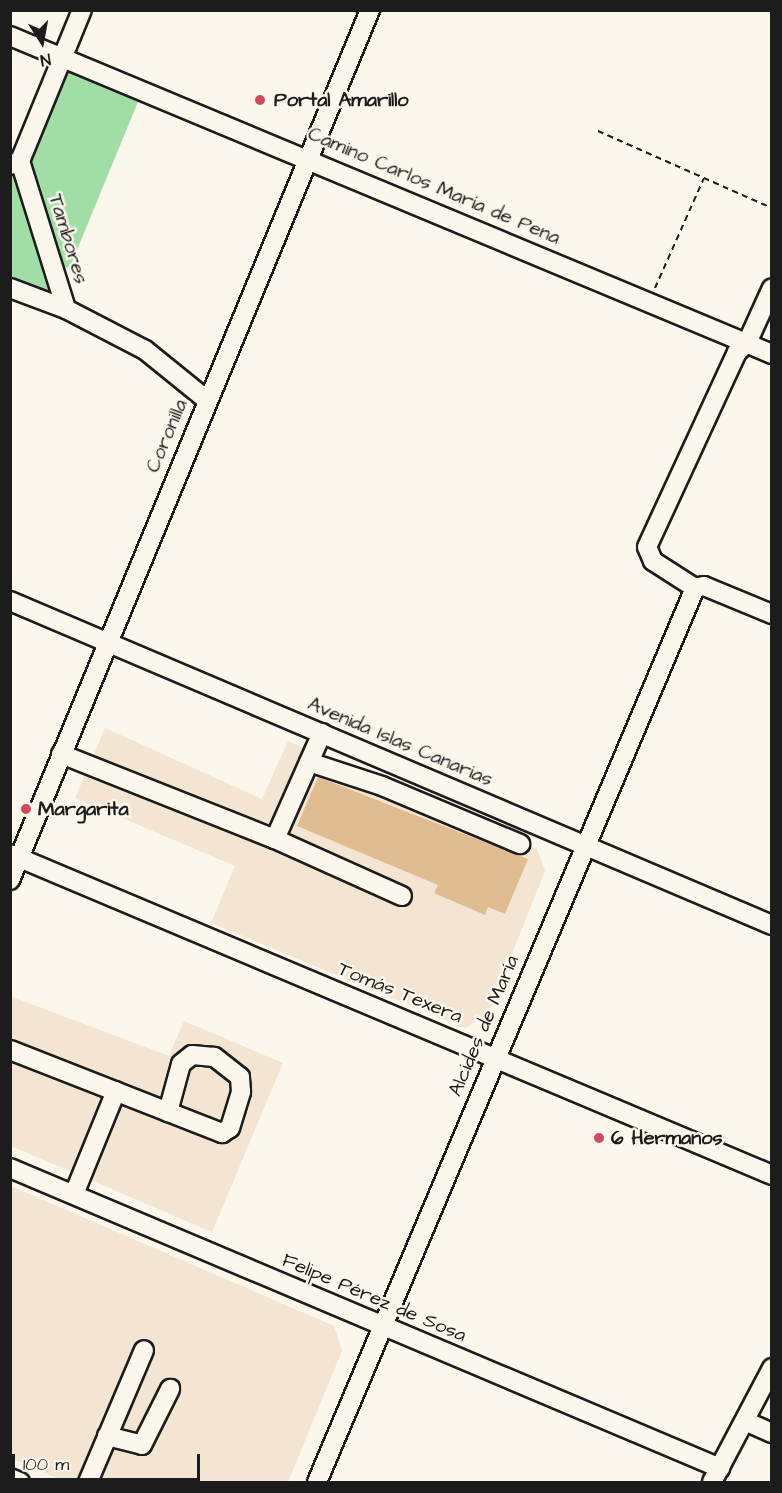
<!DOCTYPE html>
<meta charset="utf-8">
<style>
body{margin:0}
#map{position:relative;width:782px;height:1493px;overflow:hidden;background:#fbf7ec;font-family:"Architects Daughter",sans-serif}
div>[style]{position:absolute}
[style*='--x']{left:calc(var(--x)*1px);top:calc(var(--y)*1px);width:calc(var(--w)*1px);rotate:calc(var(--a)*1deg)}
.built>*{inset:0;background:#f3e5d1}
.green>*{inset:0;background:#a1dea6}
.building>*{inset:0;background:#e0bc91}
.path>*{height:2px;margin-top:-1px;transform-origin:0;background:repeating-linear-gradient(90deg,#1c1c1c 0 6px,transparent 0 10.5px)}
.roads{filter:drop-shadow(2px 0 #1c1c1c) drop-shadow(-2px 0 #1c1c1c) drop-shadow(0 2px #1c1c1c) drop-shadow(0 -2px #1c1c1c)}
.minor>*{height:18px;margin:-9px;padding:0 9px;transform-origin:9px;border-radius:9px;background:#fbf7ec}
.dots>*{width:16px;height:16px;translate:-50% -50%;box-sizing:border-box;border:3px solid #fbf7ec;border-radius:50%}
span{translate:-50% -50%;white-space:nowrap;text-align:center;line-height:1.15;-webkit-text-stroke:5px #fbf7ec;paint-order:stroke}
.poi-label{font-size:20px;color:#1c1c1c;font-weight:700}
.left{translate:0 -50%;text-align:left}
.street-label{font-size:20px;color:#1c1c1c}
.frame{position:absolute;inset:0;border:12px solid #1c1c1c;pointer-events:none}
.north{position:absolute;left:12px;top:12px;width:60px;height:60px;-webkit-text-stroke:4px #fbf7ec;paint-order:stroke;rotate:169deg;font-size:16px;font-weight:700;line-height:24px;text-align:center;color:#1c1c1c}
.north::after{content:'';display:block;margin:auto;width:21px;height:27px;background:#1c1c1c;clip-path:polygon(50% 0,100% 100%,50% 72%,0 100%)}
.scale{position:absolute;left:12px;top:1454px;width:188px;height:27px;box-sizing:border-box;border:3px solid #1c1c1c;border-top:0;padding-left:8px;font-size:18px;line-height:21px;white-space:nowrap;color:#1c1c1c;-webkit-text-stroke:4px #fbf7ec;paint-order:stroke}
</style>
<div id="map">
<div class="built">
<div style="clip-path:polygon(105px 728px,262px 799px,288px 741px,537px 849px,545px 871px,488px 1014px,465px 1028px,211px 923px,235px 866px,75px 798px)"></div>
<div style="clip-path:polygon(10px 996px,169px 1056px,184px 1021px,283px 1063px,212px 1232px,11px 1146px)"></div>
<div style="clip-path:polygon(11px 1186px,334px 1326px,342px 1351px,288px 1482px,65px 1482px,11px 1458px)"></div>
</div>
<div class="green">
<div style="clip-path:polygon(70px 66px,140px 97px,70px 267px,58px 269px,28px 161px)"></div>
<div style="clip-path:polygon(14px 171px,53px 293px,49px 295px,11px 279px,10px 172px)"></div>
</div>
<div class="building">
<div style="clip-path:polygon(318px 777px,528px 859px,505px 914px,488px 907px,485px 915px,434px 893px,438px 885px,297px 826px)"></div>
</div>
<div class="path">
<div style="--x:598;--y:131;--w:190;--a:23.9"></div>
<div style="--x:655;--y:288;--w:120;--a:-66"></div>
</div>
<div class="roads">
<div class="minor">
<div style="--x:10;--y:36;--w:826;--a:22.65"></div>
<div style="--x:20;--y:161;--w:155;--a:72.7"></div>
<div style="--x:10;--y:165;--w:11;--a:-22"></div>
<div style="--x:20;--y:161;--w:163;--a:-67.7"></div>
<div style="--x:10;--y:288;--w:60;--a:20.6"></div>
<div style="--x:66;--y:309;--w:89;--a:27.4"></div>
<div style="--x:145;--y:350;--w:80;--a:38.9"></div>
<div style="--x:695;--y:588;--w:50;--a:-147.3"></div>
<div style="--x:653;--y:561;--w:15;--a:-113"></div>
<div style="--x:647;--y:547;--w:215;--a:-65.2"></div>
<div style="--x:737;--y:352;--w:13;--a:-42"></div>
<div style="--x:747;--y:343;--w:60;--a:-65.6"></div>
<div style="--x:695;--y:588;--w:9;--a:-13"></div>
<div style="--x:704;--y:586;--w:74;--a:22.4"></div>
<div style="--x:10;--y:601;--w:828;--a:23.04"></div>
<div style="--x:61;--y:754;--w:230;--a:21.7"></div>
<div style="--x:275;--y:839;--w:139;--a:24.2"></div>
<div style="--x:309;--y:762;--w:77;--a:18.2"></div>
<div style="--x:382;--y:786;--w:150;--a:22.8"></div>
<div style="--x:275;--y:839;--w:116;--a:-66.1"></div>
<div style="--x:10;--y:854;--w:827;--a:22.84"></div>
<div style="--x:10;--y:880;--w:942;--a:-67.52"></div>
<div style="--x:10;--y:1050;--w:228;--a:21.4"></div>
<div style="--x:222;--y:1133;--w:9;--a:-32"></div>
<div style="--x:230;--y:1128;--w:38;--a:-73"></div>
<div style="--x:241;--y:1092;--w:15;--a:-94"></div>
<div style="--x:240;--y:1077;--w:33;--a:-142"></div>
<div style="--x:214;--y:1057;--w:22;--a:-175"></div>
<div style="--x:192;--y:1055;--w:14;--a:141"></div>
<div style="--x:181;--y:1064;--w:50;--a:105.2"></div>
<div style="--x:10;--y:1168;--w:771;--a:22.91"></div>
<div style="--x:74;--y:1194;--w:111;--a:-67.8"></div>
<div style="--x:745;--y:1421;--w:30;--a:24"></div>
<div style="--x:107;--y:1436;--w:36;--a:14"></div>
<div style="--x:142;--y:1445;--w:63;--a:-63.4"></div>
<div style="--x:10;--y:1478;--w:11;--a:22"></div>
<div style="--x:88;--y:1482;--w:143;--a:-67"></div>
<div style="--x:317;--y:1482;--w:971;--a:-67.08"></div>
<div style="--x:712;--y:1482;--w:129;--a:-62.2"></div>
</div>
</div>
<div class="dots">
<div style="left:260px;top:100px;background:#d1495b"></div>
<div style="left:26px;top:809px;background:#d1495b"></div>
<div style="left:599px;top:1138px;background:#d1495b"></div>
</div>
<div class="poi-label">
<span class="left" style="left:274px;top:100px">Portal Amarillo</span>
<span class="left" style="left:38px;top:809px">Margarita</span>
<span class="left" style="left:611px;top:1138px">6 Hermanos</span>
</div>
<div class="street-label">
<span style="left:434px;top:186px;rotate:23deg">Camino Carlos María de Pena</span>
<span style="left:68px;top:239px;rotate:73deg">Tambores</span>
<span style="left:167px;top:436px;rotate:-67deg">Coronilla</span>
<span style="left:400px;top:742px;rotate:23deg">Avenida Islas Canarias</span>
<span style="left:400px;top:993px;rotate:22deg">Tomás Texera</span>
<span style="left:484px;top:1026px;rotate:-67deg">Alcides de María</span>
<span style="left:374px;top:1298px;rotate:23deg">Felipe Pérez de Sosa</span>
</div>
<div class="frame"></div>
<div class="north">N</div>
<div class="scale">100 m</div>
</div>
